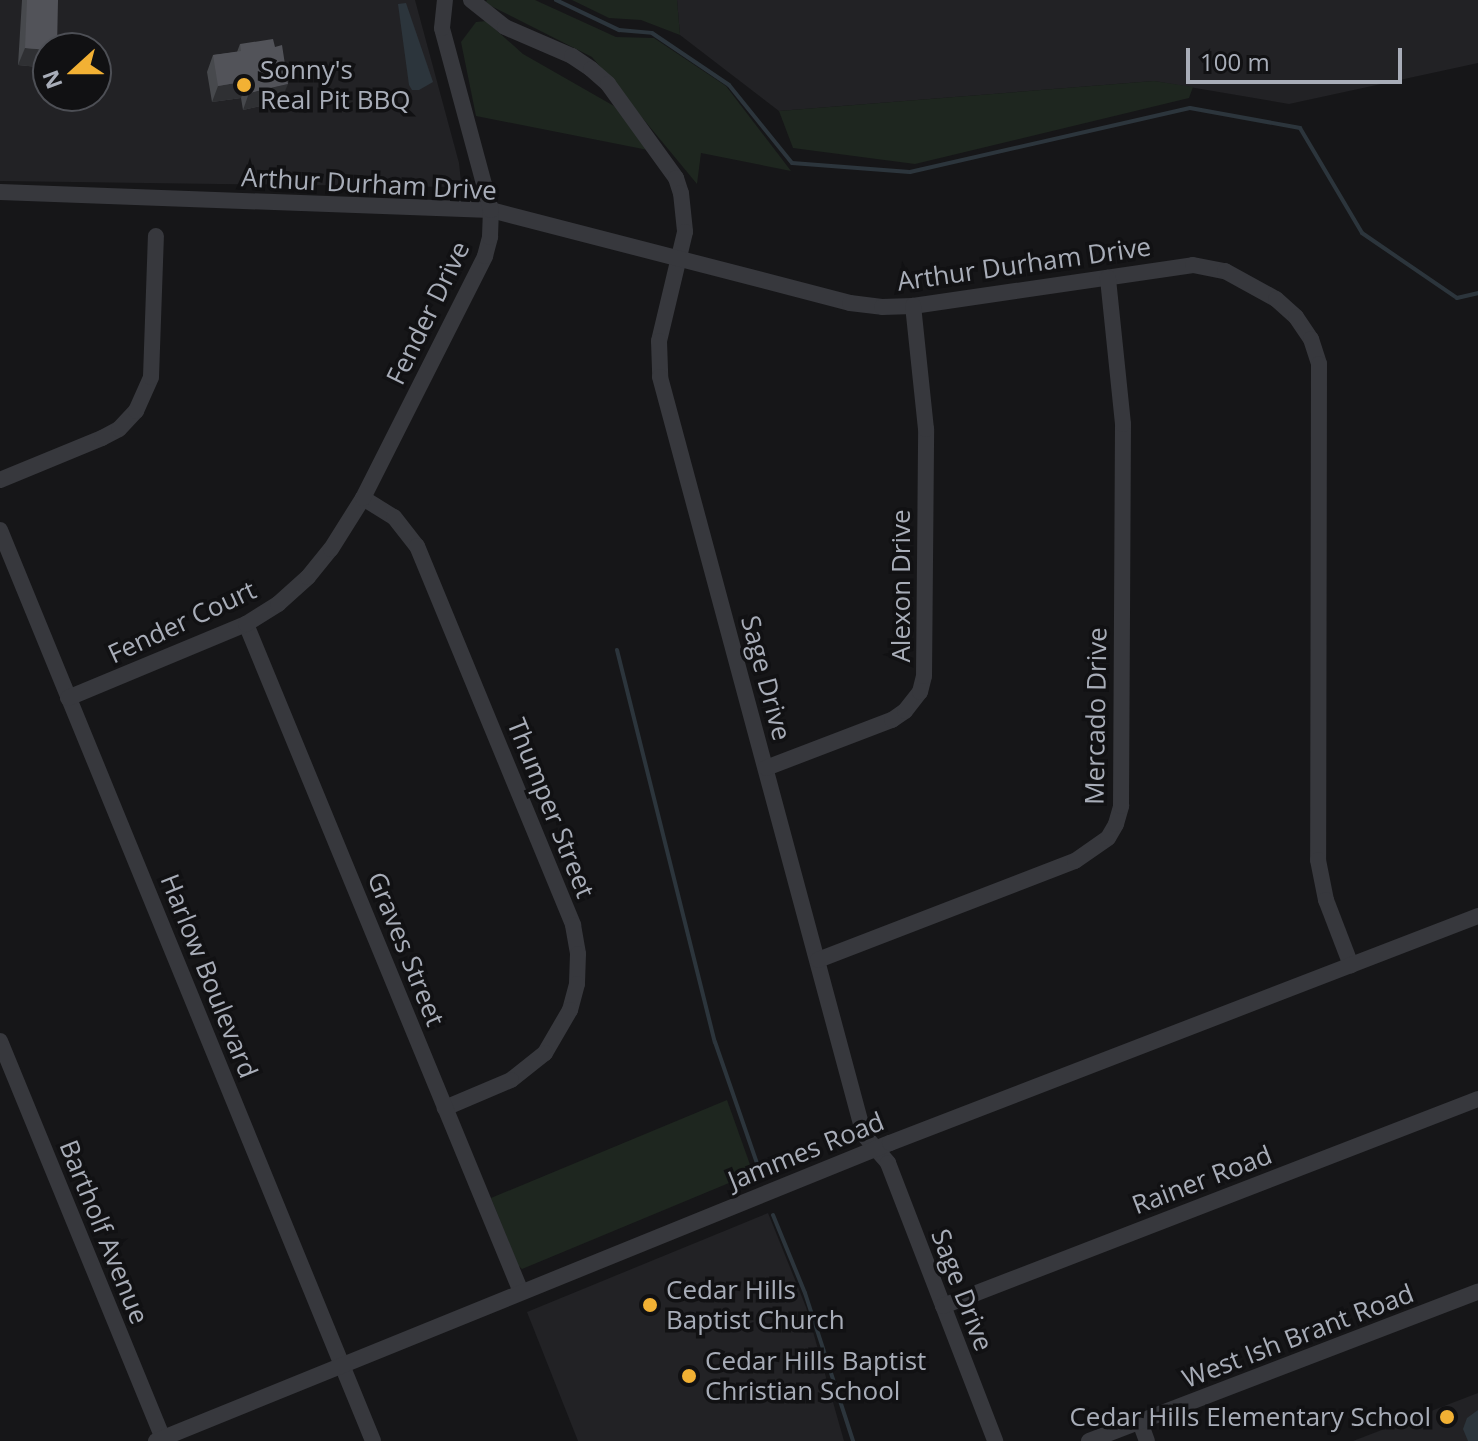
<!DOCTYPE html>
<style>
body{margin:0}
#map{position:relative;width:1478px;height:1441px;overflow:hidden;background:#161618;font-family:"Open Sans",sans-serif}
div>[style]{position:absolute}
[style*='--x']{left:calc(var(--x)*1px);top:calc(var(--y)*1px);width:calc(var(--w)*1px);rotate:calc(var(--a)*1deg)}
.built>*{inset:0;background:#222225}
.green>*{inset:0;background:#1e261f}
.water>*{inset:0;background:#2c353c}
.stream>*{height:4px;margin:-2px;padding:0 2px;transform-origin:2px;border-radius:2px;background:#2c353c}
.minor>*{height:16px;margin:-8px;padding:0 8px;transform-origin:8px;border-radius:8px;background:#37383d}
.wall>*{inset:0;background:#47494d}
.shaded-wall>*{inset:0;background:#2f3033}
.building>*{inset:0;background:#525359}
.dots>*{width:22px;height:22px;translate:-50% -50%;box-sizing:border-box;border:4px solid #111113;border-radius:50%}
span{translate:-50% -50%;white-space:nowrap;text-align:center;line-height:1.15;-webkit-text-stroke:7px #111113;paint-order:stroke}
.poi-label{font-size:26px;color:#a8adb8}
.left{translate:0 -50%;text-align:left}
.right{translate:-100% -50%;text-align:right}
.street-label{font-size:26px;color:#a8adb8}
.north{position:absolute;left:32px;top:32px;width:80px;height:80px;box-sizing:border-box;background:#111113;border:2px solid #4d4f55;border-radius:50%;rotate:249deg;font-size:22px;font-weight:700;line-height:32px;text-align:center;color:#a8adb8}
.north::after{content:'';display:block;margin:auto;width:28px;height:36px;background:#f2b134;clip-path:polygon(50% 0,100% 100%,50% 72%,0 100%)}
.scale{position:absolute;left:1186px;top:48px;width:216px;height:36px;box-sizing:border-box;border:4px solid #a8adb8;border-top:0;padding-left:10px;font-size:24px;line-height:28px;white-space:nowrap;color:#a8adb8;-webkit-text-stroke:6px #111113;paint-order:stroke}
</style>
<div id="map">
<div class="built">
<div style="clip-path:polygon(evenodd,0 0,415px 0,459px 163px,461px 182px,454px 187px,0 181px,0 0,48px 48px,96px 48px,96px 96px,48px 96px,48px 48px)"></div>
<div style="clip-path:polygon(677px 0,1478px 0,1478px 63px,1289px 104px,1154px 81px,779px 111px,680px 35px)"></div>
<div style="clip-path:polygon(768px 1213px,806px 1307px,844px 1441px,578px 1441px,527px 1312px)"></div>
<div style="clip-path:polygon(1478px 1393px,1478px 1441px,1353px 1441px)"></div>
</div>
<div class="green">
<div style="clip-path:polygon(487px 0,535px 0,616px 37px,654px 38px,726px 86px,791px 171px,701px 153px,697px 184px,592px 57px,485px 3px)"></div>
<div style="clip-path:polygon(572px 0,677px 0,680px 35px,641px 20px,609px 18px)"></div>
<div style="clip-path:polygon(486px 21px,523px 54px,614px 106px,648px 150px,476px 116px,461px 42px,476px 22px)"></div>
<div style="clip-path:polygon(1154px 81px,1193px 87px,1189px 98px,915px 164px,793px 148px,779px 111px)"></div>
<div style="clip-path:polygon(727px 1100px,753px 1173px,522px 1269px,518px 1265px,491px 1198px)"></div>
</div>
<div class="water">
<div style="clip-path:polygon(406px 3px,433px 82px,419px 90px,412px 90px,409px 85px,398px 4px)"></div>
<div style="clip-path:polygon(1478px 1410px,1478px 1441px,1468px 1441px,1463px 1429px,1467px 1418px)"></div>
</div>
<div class="stream">
<div style="--x:556;--y:0;--w:70;--a:25.5"></div>
<div style="--x:619;--y:30;--w:33;--a:5"></div>
<div style="--x:652;--y:33;--w:93;--a:34"></div>
<div style="--x:729;--y:85;--w:100;--a:51.1"></div>
<div style="--x:792;--y:163;--w:118;--a:4.4"></div>
<div style="--x:910;--y:172;--w:287;--a:-12.9"></div>
<div style="--x:1190;--y:108;--w:112;--a:10.3"></div>
<div style="--x:1300;--y:128;--w:122;--a:59.4"></div>
<div style="--x:1362;--y:233;--w:115;--a:34.4"></div>
<div style="--x:1457;--y:298;--w:22;--a:-13"></div>
<div style="--x:617;--y:650;--w:404;--a:76"></div>
<div style="--x:715;--y:1042;--w:134;--a:70.9"></div>
<div style="--x:773;--y:1215;--w:84;--a:67.7"></div>
<div style="--x:805;--y:1293;--w:156;--a:72"></div>
</div>
<div class="minor">
<div style="--x:471;--y:0;--w:43;--a:38.5"></div>
<div style="--x:505;--y:27;--w:73;--a:23.4"></div>
<div style="--x:572;--y:56;--w:23;--a:34"></div>
<div style="--x:591;--y:69;--w:23;--a:41"></div>
<div style="--x:608;--y:84;--w:116;--a:54.1"></div>
<div style="--x:676;--y:178;--w:16;--a:72"></div>
<div style="--x:681;--y:193;--w:39;--a:84"></div>
<div style="--x:685;--y:232;--w:112;--a:103.4"></div>
<div style="--x:659;--y:341;--w:36;--a:88"></div>
<div style="--x:660;--y:377;--w:785;--a:74.94"></div>
<div style="--x:864;--y:1135;--w:37;--a:49"></div>
<div style="--x:888;--y:1163;--w:298;--a:68.9"></div>
<div style="--x:0;--y:192;--w:491;--a:2.1"></div>
<div style="--x:491;--y:210;--w:371;--a:14.5"></div>
<div style="--x:850;--y:303;--w:32;--a:7"></div>
<div style="--x:882;--y:307;--w:31;--a:-2"></div>
<div style="--x:913;--y:306;--w:283;--a:-8.3"></div>
<div style="--x:1193;--y:265;--w:33;--a:11"></div>
<div style="--x:1225;--y:271;--w:58;--a:28.8"></div>
<div style="--x:1276;--y:299;--w:27;--a:42"></div>
<div style="--x:1296;--y:317;--w:27;--a:56"></div>
<div style="--x:1311;--y:339;--w:26;--a:72"></div>
<div style="--x:1319;--y:364;--w:496;--a:90.1"></div>
<div style="--x:1318;--y:860;--w:41;--a:78.7"></div>
<div style="--x:1326;--y:900;--w:70;--a:69"></div>
<div style="--x:0;--y:480;--w:110;--a:-22.4"></div>
<div style="--x:102;--y:438;--w:19;--a:-28"></div>
<div style="--x:119;--y:429;--w:25;--a:-47"></div>
<div style="--x:136;--y:411;--w:37;--a:-66"></div>
<div style="--x:151;--y:377;--w:141;--a:-88"></div>
<div style="--x:363;--y:498;--w:36;--a:32"></div>
<div style="--x:394;--y:517;--w:37;--a:52"></div>
<div style="--x:417;--y:546;--w:410;--a:67.6"></div>
<div style="--x:573;--y:925;--w:29;--a:80"></div>
<div style="--x:578;--y:954;--w:30;--a:92"></div>
<div style="--x:577;--y:984;--w:27;--a:105"></div>
<div style="--x:570;--y:1010;--w:50;--a:120.2"></div>
<div style="--x:545;--y:1053;--w:43;--a:141.5"></div>
<div style="--x:511;--y:1080;--w:72;--a:157"></div>
<div style="--x:0;--y:530;--w:984;--a:67.73"></div>
<div style="--x:246;--y:624;--w:722;--a:67.62"></div>
<div style="--x:68;--y:698;--w:193;--a:-22.6"></div>
<div style="--x:246;--y:624;--w:38;--a:-32"></div>
<div style="--x:278;--y:604;--w:40;--a:-42"></div>
<div style="--x:308;--y:577;--w:36;--a:-51"></div>
<div style="--x:331;--y:549;--w:60;--a:-57.9"></div>
<div style="--x:363;--y:498;--w:271;--a:-63.2"></div>
<div style="--x:485;--y:256;--w:20;--a:-75"></div>
<div style="--x:490;--y:237;--w:27;--a:-88"></div>
<div style="--x:491;--y:210;--w:188;--a:-105.1"></div>
<div style="--x:442;--y:28;--w:28;--a:-84"></div>
<div style="--x:766;--y:768;--w:135;--a:-20.9"></div>
<div style="--x:892;--y:720;--w:16;--a:-35"></div>
<div style="--x:905;--y:711;--w:24;--a:-52"></div>
<div style="--x:920;--y:692;--w:16;--a:-76"></div>
<div style="--x:924;--y:676;--w:247;--a:-89.5"></div>
<div style="--x:926;--y:429;--w:124;--a:-96"></div>
<div style="--x:818;--y:960;--w:275;--a:-21.1"></div>
<div style="--x:1075;--y:861;--w:40;--a:-34.9"></div>
<div style="--x:1108;--y:838;--w:16;--a:-60"></div>
<div style="--x:1116;--y:824;--w:19;--a:-74"></div>
<div style="--x:1121;--y:806;--w:382;--a:-89.7"></div>
<div style="--x:1123;--y:424;--w:147;--a:-95.9"></div>
<div style="--x:0;--y:1041;--w:432;--a:67.7"></div>
<div style="--x:943;--y:1306;--w:574;--a:-21.15"></div>
<div style="--x:1140;--y:1422;--w:20;--a:70"></div>
<div style="--x:156;--y:1441;--w:792;--a:-22.1"></div>
<div style="--x:890;--y:1143;--w:630;--a:-21.11"></div>
<div style="--x:1089;--y:1441;--w:417;--a:-21"></div>
</div>
<div class="wall">
<div style="clip-path:polygon(22px 0,58px 0,48px 48px,48px 68px,18px 65px)"></div>
<div style="clip-path:polygon(240px 44px,281px 101px,243px 110px,241px 98px,212px 102px,207px 72px,213px 55px,237px 52px)"></div>
</div>
<div class="shaded-wall">
<div style="clip-path:polygon(25px 48px,48px 50px,48px 68px,18px 65px)"></div>
<div style="clip-path:polygon(247px 81px,241px 98px,212px 102px,218px 86px)"></div>
<div style="clip-path:polygon(288px 84px,281px 101px,243px 110px,249px 93px)"></div>
</div>
<div class="building">
<div style="clip-path:polygon(27px 0,58px 0,57px 48px,48px 48px,48px 50px,25px 48px)"></div>
<div style="clip-path:polygon(273px 39px,275px 47px,282px 45px,288px 84px,249px 93px,247px 81px,218px 86px,213px 55px,241px 51px,240px 44px)"></div>
</div>
<div class="dots">
<div style="left:244px;top:85px;background:#f2b134"></div>
<div style="left:650px;top:1305px;background:#f2b134"></div>
<div style="left:689px;top:1376px;background:#f2b134"></div>
<div style="left:1447px;top:1417px;background:#f2b134"></div>
</div>
<div class="poi-label">
<span class="left" style="left:260px;top:85px">Sonny's<br>Real Pit BBQ</span>
<span class="left" style="left:666px;top:1305px">Cedar Hills<br>Baptist Church</span>
<span class="left" style="left:705px;top:1376px">Cedar Hills Baptist<br>Christian School</span>
<span class="right" style="left:1431px;top:1417px">Cedar Hills Elementary School</span>
</div>
<div class="street-label">
<span style="left:369px;top:184px;rotate:3deg">Arthur Durham Drive</span>
<span style="left:1024px;top:264px;rotate:-8deg">Arthur Durham Drive</span>
<span style="left:428px;top:313px;rotate:-64deg">Fender Drive</span>
<span style="left:901px;top:586px;rotate:-90deg">Alexon Drive</span>
<span style="left:182px;top:622px;rotate:-25deg">Fender Court</span>
<span style="left:766px;top:678px;rotate:75deg">Sage Drive</span>
<span style="left:1096px;top:716px;rotate:-89deg">Mercado Drive</span>
<span style="left:551px;top:808px;rotate:68deg">Thumper Street</span>
<span style="left:406px;top:949px;rotate:68deg">Graves Street</span>
<span style="left:209px;top:976px;rotate:68deg">Harlow Boulevard</span>
<span style="left:806px;top:1151px;rotate:-22deg">Jammes Road</span>
<span style="left:1202px;top:1180px;rotate:-21deg">Rainer Road</span>
<span style="left:104px;top:1232px;rotate:68deg">Bartholf Avenue</span>
<span style="left:962px;top:1290px;rotate:69deg">Sage Drive</span>
<span style="left:1298px;top:1336px;rotate:-21deg">West Ish Brant Road</span>
</div>
<div class="north">N</div>
<div class="scale">100 m</div>
</div>
